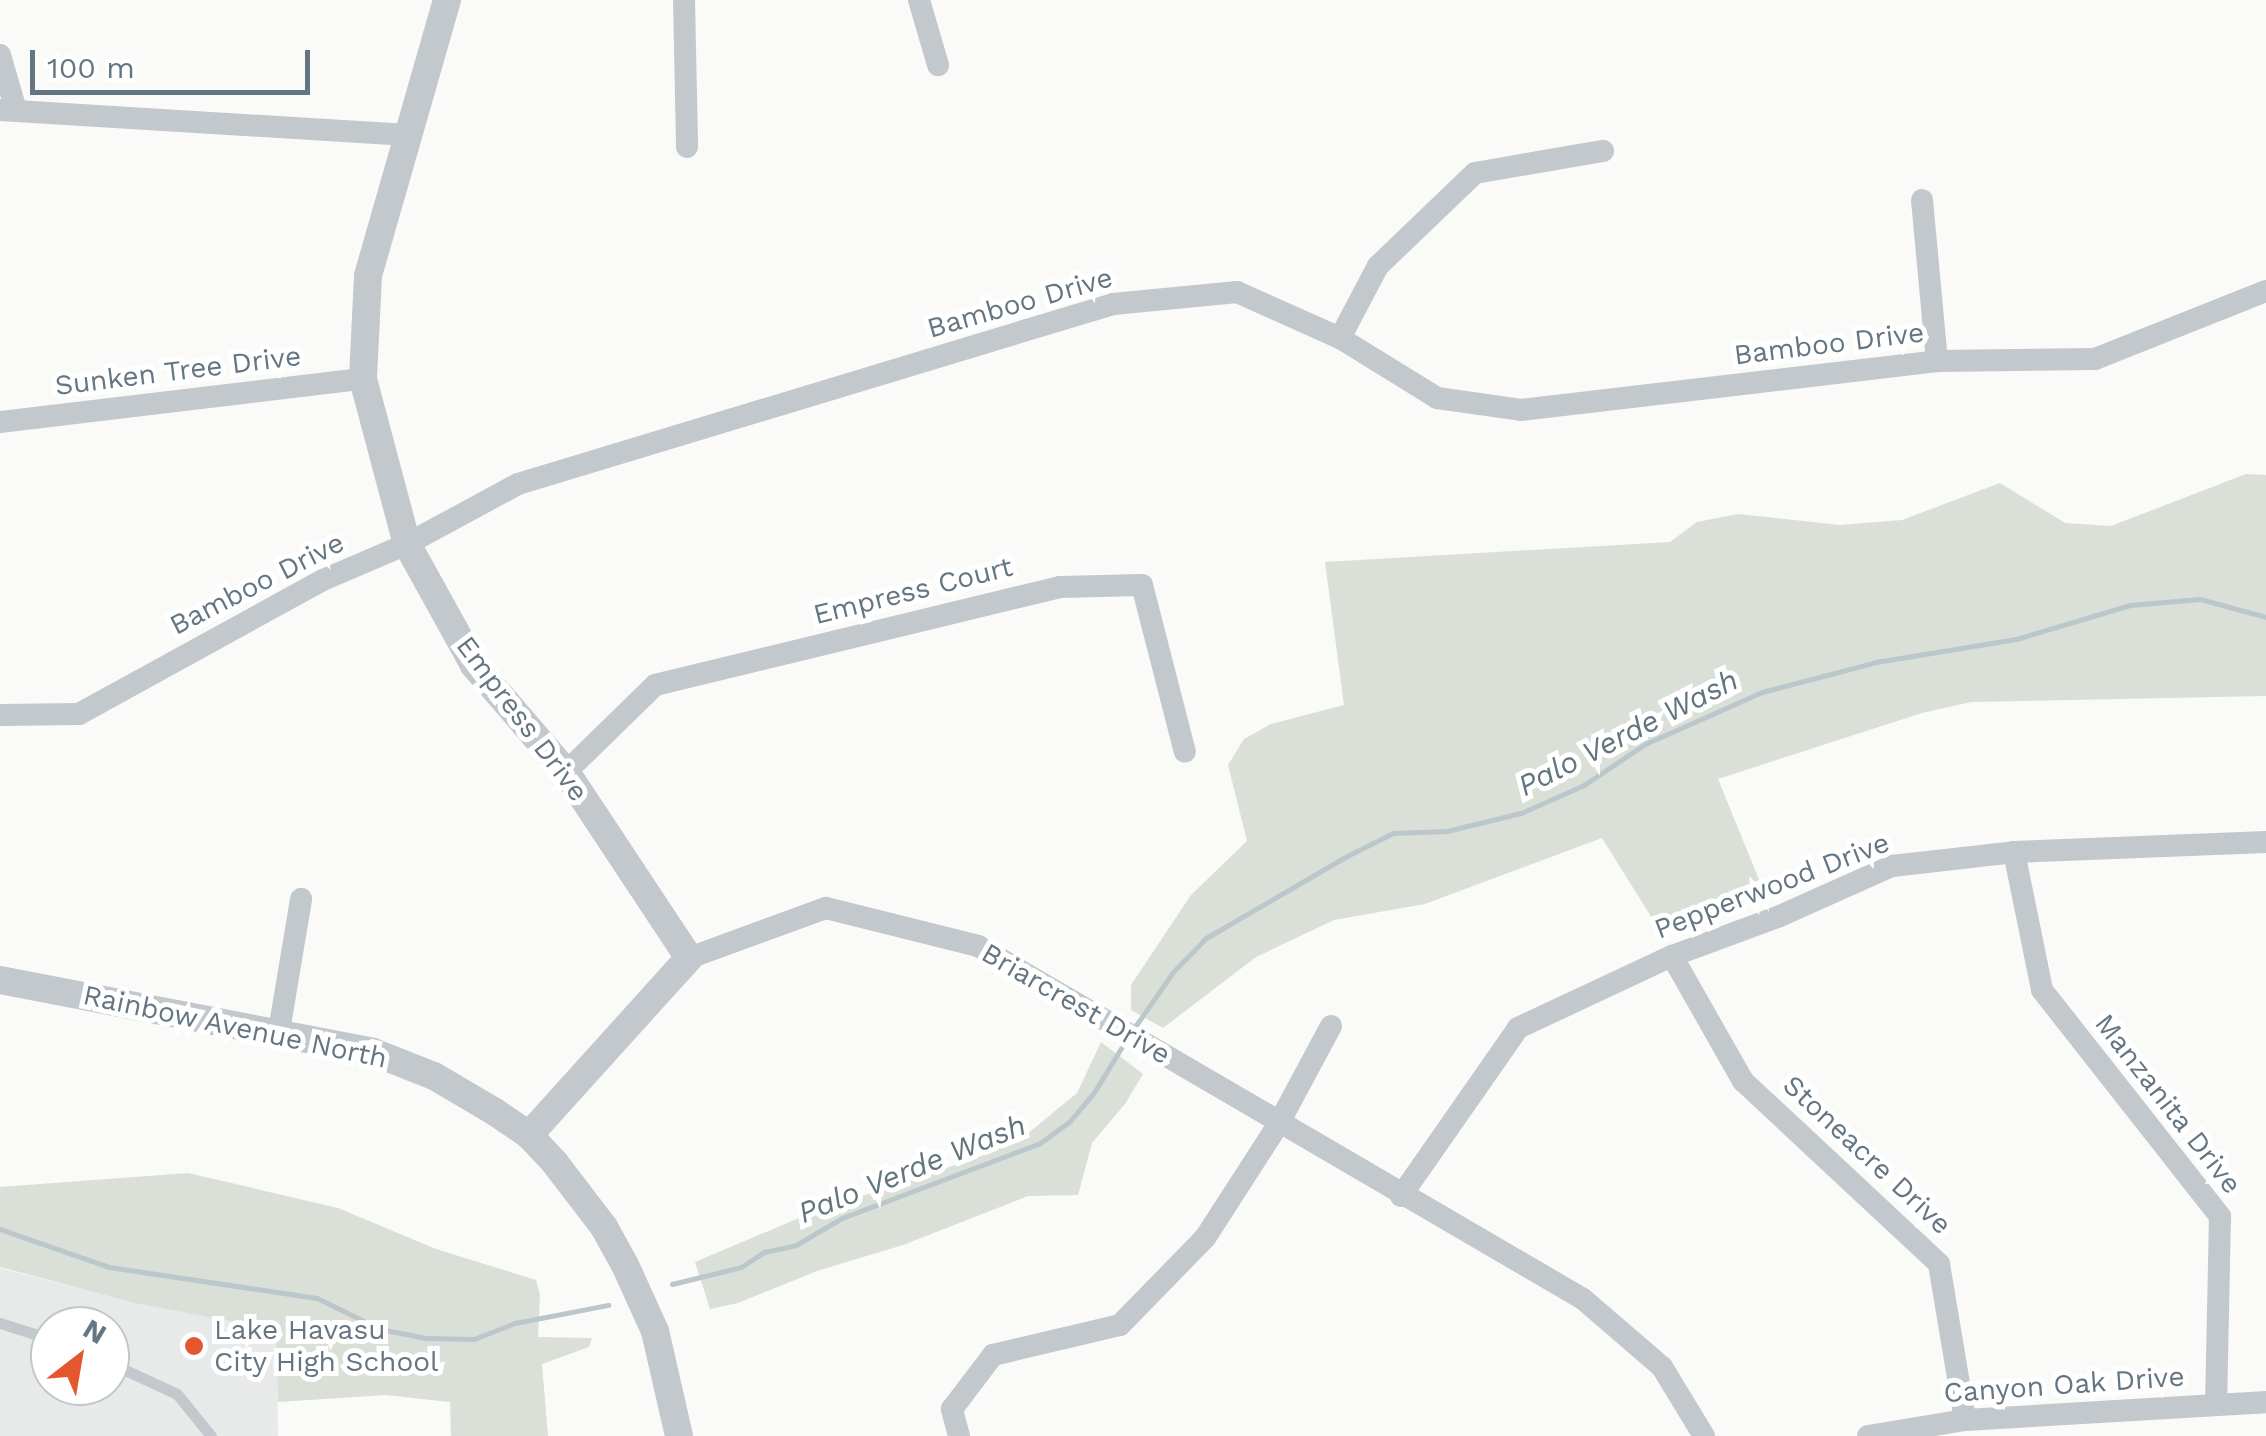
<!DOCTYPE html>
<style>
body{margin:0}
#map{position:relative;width:2266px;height:1436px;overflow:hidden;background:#fafaf8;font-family:"Work Sans",sans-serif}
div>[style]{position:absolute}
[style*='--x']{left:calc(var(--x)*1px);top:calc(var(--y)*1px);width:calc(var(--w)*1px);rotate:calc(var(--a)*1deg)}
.built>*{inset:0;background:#e8e9e9}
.green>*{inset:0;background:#dadfd7}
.stream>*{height:5px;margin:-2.5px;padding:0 2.5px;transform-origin:2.5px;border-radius:2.5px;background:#bbc7cb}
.service>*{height:11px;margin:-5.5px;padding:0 5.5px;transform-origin:5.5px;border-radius:5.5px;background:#c3c8cc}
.minor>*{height:22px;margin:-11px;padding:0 11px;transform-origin:11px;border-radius:11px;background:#c3c8cc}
.tertiary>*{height:28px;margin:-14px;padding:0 14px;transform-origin:14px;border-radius:14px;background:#c3c8cc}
.dots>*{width:28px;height:28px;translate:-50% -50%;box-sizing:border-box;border:5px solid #fff;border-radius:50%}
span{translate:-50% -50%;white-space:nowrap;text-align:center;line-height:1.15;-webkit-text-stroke:10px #fff;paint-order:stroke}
.street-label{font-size:28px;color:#657683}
.poi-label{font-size:28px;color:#657683}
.left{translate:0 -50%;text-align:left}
.water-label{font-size:30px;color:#60757c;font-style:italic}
.north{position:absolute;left:30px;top:1306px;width:100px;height:100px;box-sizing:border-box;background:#fff;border:2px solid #c1c8cd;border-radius:50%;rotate:31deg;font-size:28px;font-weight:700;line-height:40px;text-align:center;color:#657683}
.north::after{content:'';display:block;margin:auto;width:35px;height:45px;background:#e4572e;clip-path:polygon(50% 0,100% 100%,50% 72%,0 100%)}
.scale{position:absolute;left:30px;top:50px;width:280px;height:45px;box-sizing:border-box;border:5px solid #657683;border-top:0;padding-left:12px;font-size:30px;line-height:35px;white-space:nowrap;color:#657683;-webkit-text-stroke:8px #fff;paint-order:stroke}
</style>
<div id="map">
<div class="built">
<div style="clip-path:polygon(evenodd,0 1268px,137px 1303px,277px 1330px,278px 1436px,0 1436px,0 1268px,50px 1326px,110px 1326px,110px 1386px,50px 1386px,50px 1326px)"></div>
</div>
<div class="green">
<div style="clip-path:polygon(2246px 474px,2266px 475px,2266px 696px,1971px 702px,1922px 713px,1718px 779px,1760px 882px,1655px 923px,1602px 838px,1425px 904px,1334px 920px,1256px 957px,1163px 1028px,1131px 1010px,1131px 985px,1191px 895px,1247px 841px,1228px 765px,1244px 739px,1271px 724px,1344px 705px,1325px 562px,1670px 542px,1697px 522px,1738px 514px,1840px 525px,1902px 520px,2000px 483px,2065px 523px,2111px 526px)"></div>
<div style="clip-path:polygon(1101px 1042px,1143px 1074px,1125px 1104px,1092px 1143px,1078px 1195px,1028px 1196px,903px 1245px,817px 1271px,738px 1303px,710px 1309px,695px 1262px,811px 1213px,979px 1157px,1026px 1135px,1077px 1093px)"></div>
<div style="clip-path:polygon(188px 1173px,338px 1208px,436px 1249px,536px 1280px,540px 1295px,538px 1337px,592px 1338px,589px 1347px,542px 1364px,548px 1436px,451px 1436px,450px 1402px,386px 1395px,278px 1402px,276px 1330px,135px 1303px,0 1267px,0 1187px)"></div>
</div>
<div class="stream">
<div style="--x:1132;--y:1031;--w:72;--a:-55.2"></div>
<div style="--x:1173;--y:972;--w:47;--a:-45.9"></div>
<div style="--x:1206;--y:938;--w:163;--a:-30.2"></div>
<div style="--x:1347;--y:856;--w:51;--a:-26.6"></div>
<div style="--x:1393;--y:833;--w:54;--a:-2.1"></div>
<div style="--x:1447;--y:831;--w:76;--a:-13.7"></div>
<div style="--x:1521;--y:813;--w:69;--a:-24"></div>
<div style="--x:1584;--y:785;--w:73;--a:-33.9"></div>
<div style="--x:1645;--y:744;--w:128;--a:-24"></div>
<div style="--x:1762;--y:692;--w:118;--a:-14.7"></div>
<div style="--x:1876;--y:662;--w:142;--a:-9.3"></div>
<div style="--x:2016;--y:639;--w:119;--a:-16.6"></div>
<div style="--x:2130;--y:605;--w:70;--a:-4.9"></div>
<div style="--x:2200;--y:599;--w:68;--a:15.3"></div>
<div style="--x:0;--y:1229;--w:115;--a:19.2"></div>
<div style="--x:109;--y:1267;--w:210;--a:8.5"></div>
<div style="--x:317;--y:1298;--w:70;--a:26.2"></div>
<div style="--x:380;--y:1329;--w:47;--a:11.1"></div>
<div style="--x:426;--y:1338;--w:48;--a:1.2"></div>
<div style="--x:474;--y:1339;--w:44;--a:-21.3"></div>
<div style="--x:515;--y:1323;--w:95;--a:-11"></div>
<div style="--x:672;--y:1284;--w:71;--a:-13.8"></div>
<div style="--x:741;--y:1267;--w:27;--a:-33"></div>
<div style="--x:764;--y:1252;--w:33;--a:-12"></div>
<div style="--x:796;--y:1245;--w:53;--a:-30.4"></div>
<div style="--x:842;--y:1218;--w:212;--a:-20.7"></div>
<div style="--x:1040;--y:1143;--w:37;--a:-36"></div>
<div style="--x:1070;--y:1121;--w:35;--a:-50"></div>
<div style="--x:1093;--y:1094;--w:63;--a:-58.6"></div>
</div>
<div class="service">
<div style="--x:0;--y:1323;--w:52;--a:17.7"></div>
<div style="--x:110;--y:1363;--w:74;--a:24.8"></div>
<div style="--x:177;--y:1394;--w:54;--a:51"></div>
</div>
<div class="minor">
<div style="--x:684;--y:0;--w:147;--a:88.8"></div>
<div style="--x:919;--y:0;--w:68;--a:73.7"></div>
<div style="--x:0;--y:55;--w:57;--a:73.8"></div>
<div style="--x:0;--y:110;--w:409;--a:3.5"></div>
<div style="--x:1922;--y:200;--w:162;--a:84.7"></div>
<div style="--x:1340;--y:338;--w:81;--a:-62.2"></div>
<div style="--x:1378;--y:266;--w:134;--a:-43.8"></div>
<div style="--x:1475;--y:173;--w:130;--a:-9.8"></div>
<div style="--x:0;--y:422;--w:366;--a:-6.8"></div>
<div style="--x:0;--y:715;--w:79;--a:-0.7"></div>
<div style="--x:79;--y:714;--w:278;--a:-28.8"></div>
<div style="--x:323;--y:580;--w:91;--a:-23.2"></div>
<div style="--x:407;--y:544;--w:126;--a:-28.4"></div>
<div style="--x:518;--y:484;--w:622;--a:-16.83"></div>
<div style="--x:1113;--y:304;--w:125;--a:-5.5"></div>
<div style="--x:1237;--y:292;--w:113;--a:24.1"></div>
<div style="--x:1340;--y:338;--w:114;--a:31.7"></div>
<div style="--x:1437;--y:398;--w:85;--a:8.1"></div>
<div style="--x:1521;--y:410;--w:419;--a:-6.7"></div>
<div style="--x:1937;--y:361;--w:158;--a:-0.7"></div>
<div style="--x:2095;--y:359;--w:184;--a:-21.7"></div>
<div style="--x:566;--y:772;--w:124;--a:-44.3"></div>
<div style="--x:655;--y:685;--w:417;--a:-13.6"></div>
<div style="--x:1060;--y:587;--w:82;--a:-1.4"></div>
<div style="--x:1142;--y:585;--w:172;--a:75.6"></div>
<div style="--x:2014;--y:852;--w:141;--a:78.5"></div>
<div style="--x:2042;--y:990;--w:288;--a:51.8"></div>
<div style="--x:2220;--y:1216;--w:188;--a:91.2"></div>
<div style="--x:1672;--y:956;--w:144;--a:60.4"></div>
<div style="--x:1743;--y:1081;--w:268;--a:43"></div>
<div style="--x:1939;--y:1264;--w:158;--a:80.5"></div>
<div style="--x:689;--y:958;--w:146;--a:-20.1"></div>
<div style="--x:826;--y:908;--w:157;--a:14"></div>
<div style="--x:978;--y:946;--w:700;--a:30.26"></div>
<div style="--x:1583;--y:1299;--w:104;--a:40.7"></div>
<div style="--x:1662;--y:1367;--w:81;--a:58.7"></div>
<div style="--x:279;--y:1031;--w:134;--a:-80.5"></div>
<div style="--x:1401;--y:1196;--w:205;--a:-55.1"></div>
<div style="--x:1518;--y:1028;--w:170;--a:-25.1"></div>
<div style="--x:1672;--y:956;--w:115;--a:-20.3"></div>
<div style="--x:1780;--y:916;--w:123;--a:-24.1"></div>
<div style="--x:1892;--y:866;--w:123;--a:-6.5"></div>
<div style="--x:2014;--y:852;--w:252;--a:-2.3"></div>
<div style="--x:959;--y:1436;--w:28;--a:-105"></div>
<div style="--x:952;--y:1409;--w:68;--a:-52.8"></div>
<div style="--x:993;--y:1355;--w:130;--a:-13.3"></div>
<div style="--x:1120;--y:1325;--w:122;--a:-45.7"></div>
<div style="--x:1205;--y:1238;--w:137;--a:-57.2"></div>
<div style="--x:1279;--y:1123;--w:110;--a:-61.8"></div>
<div style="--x:1868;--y:1436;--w:98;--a:-9.4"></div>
<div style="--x:1965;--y:1420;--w:302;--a:-3.4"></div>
</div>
<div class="tertiary">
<div style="--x:447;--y:0;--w:287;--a:106"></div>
<div style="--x:368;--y:276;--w:103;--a:92.8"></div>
<div style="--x:363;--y:379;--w:171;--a:75.1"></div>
<div style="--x:407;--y:544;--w:138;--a:61"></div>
<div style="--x:474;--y:665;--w:141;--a:49.3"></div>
<div style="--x:566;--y:772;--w:223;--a:56.5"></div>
<div style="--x:689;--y:958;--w:239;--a:132.1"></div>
<div style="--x:0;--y:980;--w:380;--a:10.9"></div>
<div style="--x:373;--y:1052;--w:66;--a:21.5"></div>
<div style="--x:434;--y:1076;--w:71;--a:30.5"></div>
<div style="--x:495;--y:1112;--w:41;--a:34.1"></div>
<div style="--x:529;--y:1135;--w:38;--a:47"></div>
<div style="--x:555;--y:1163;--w:81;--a:52.6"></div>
<div style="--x:604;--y:1227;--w:43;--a:61.1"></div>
<div style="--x:625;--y:1265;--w:72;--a:65.6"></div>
<div style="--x:655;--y:1331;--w:108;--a:77.1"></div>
</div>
<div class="dots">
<div style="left:194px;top:1346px;background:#e4572e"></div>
</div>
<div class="street-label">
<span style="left:1020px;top:303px;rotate:-16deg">Bamboo Drive</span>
<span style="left:1829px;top:344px;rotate:-7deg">Bamboo Drive</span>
<span style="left:178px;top:371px;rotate:-7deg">Sunken Tree Drive</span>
<span style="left:257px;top:584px;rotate:-27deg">Bamboo Drive</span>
<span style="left:913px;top:591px;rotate:-14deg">Empress Court</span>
<span style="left:522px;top:719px;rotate:53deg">Empress Drive</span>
<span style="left:1772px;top:886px;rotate:-21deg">Pepperwood Drive</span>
<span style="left:1076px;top:1004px;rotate:30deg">Briarcrest Drive</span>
<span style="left:235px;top:1027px;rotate:12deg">Rainbow Avenue North</span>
<span style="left:2168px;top:1104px;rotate:52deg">Manzanita Drive</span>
<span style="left:1867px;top:1155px;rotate:43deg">Stoneacre Drive</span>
<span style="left:2064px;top:1385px;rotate:-4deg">Canyon Oak Drive</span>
</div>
<div class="poi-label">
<span class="left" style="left:214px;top:1346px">Lake Havasu<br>City High School</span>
</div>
<div class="water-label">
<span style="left:1628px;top:733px;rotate:-27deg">Palo Verde Wash</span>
<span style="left:912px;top:1169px;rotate:-22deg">Palo Verde Wash</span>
</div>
<div class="north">N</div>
<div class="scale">100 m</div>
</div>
